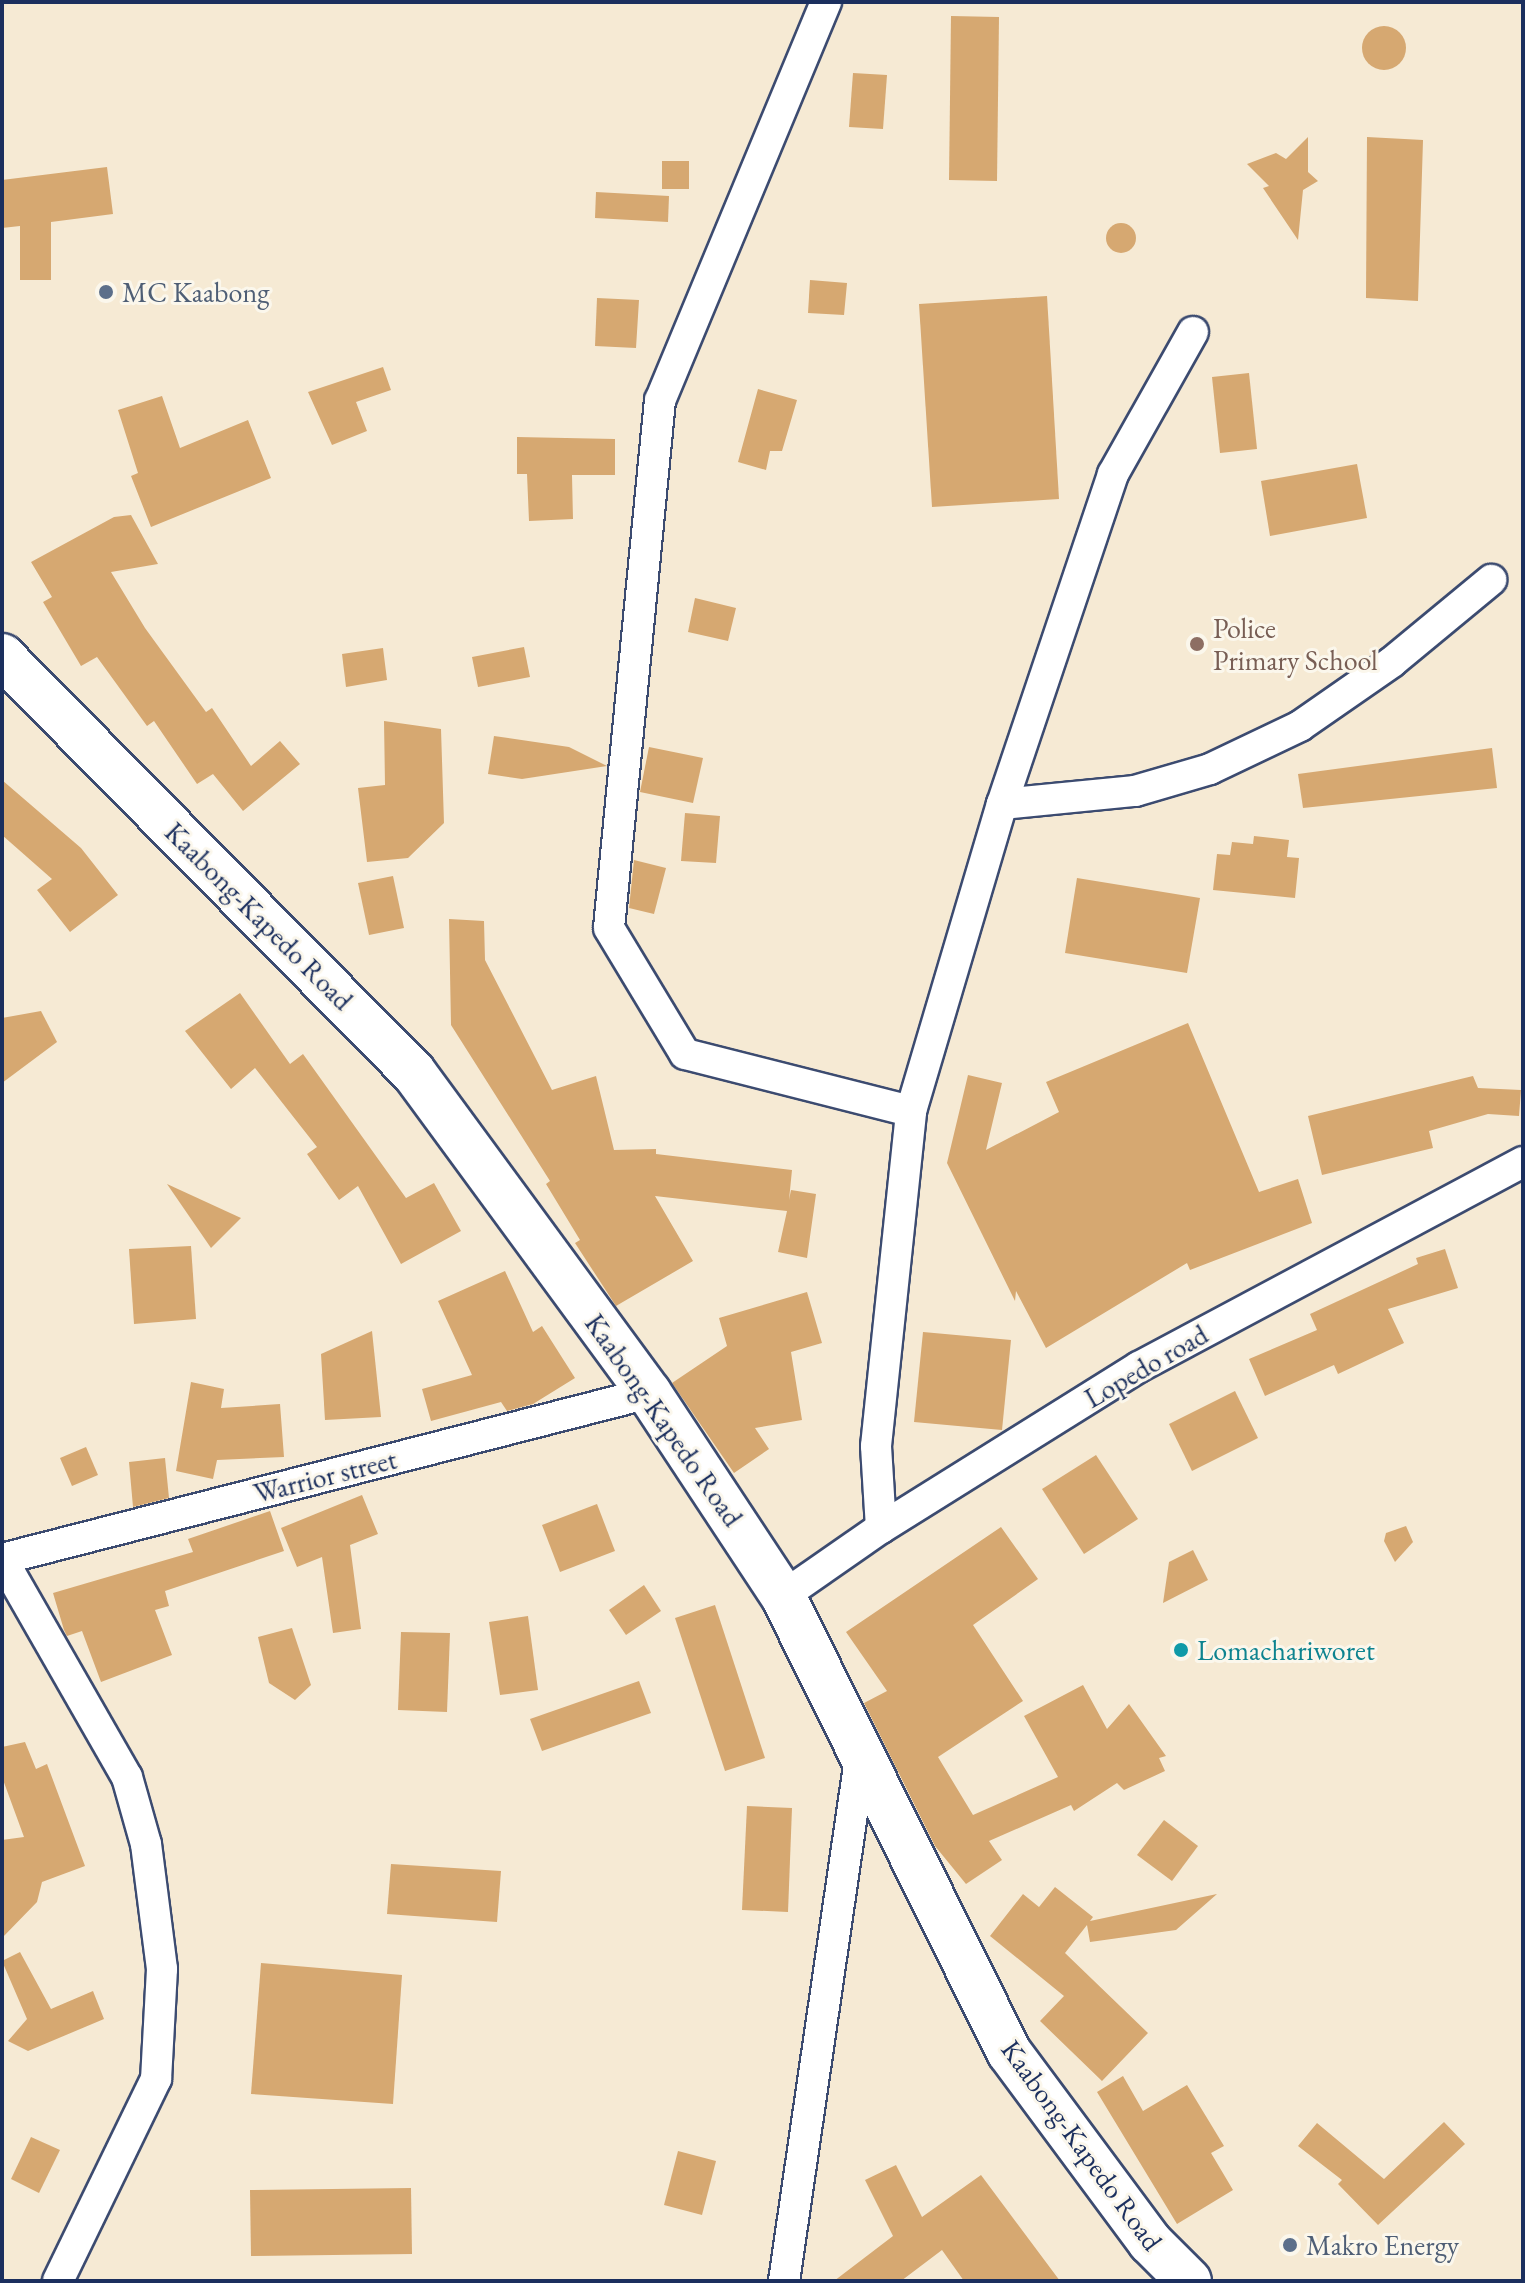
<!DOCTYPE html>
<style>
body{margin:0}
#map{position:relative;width:1525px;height:2283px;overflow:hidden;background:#f6ead4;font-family:"EB Garamond",serif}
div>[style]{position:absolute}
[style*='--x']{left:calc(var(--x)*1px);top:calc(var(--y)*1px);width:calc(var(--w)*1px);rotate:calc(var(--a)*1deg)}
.building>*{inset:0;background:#d6a871}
.round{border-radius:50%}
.roads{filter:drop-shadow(2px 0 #3c4b70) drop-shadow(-2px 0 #3c4b70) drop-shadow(0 2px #3c4b70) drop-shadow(0 -2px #3c4b70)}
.street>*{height:30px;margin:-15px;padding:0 15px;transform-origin:15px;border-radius:15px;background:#fff}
.secondary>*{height:44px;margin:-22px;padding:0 22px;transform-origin:22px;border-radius:22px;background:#fff}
.dots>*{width:22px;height:22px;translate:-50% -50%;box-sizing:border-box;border:4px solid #fbf7ec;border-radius:50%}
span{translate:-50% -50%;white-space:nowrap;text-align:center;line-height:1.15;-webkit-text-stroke:6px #fbf7ec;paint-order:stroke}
.service-label{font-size:28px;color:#4e5e75}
.left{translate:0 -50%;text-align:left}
.education-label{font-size:28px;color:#785e54}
.street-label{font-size:28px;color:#1b2f5e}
.culture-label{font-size:28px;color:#0d838f}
.frame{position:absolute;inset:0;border:4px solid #1b2f5e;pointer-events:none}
</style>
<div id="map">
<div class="building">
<div style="clip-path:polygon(951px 16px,999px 17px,997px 181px,949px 180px)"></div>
<div class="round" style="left:1362px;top:26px;width:44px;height:44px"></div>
<div style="clip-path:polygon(853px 73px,887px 75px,883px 129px,849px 127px)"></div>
<div style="clip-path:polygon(1308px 137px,1308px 172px,1318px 181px,1303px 190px,1298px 240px,1263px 188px,1269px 186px,1247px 164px,1276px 153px,1286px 159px)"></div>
<div style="clip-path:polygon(1367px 137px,1423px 140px,1418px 301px,1366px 298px)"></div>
<div style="clip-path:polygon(662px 161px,689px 161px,689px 189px,662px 189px)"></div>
<div style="clip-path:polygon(107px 167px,113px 214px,51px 222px,51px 280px,20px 280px,20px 226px,2px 228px,2px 180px)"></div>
<div style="clip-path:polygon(596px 192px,669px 196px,668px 222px,595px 218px)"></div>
<div class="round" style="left:1106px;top:223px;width:30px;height:30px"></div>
<div style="clip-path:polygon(810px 280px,847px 283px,844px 315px,808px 313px)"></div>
<div style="clip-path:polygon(1047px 296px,1059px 499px,932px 507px,919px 304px)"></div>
<div style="clip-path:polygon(597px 298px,639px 300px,636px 348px,595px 346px)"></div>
<div style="clip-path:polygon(383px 367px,391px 390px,356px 402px,367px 431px,332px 445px,308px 392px)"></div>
<div style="clip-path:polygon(1249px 373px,1257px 449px,1220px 453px,1212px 377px)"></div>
<div style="clip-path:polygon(758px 389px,797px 400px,782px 451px,770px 451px,766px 470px,738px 462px)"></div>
<div style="clip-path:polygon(162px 396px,180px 448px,248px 420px,271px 478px,151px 527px,131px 476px,138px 473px,118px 410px)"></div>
<div style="clip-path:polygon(517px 437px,615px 439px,615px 475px,572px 475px,573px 519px,529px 521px,527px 474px,517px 474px)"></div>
<div style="clip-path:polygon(1357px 464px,1367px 518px,1270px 536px,1261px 481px)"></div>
<div style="clip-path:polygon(131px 515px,158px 564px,111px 572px,145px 628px,206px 712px,212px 708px,251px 766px,280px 741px,300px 764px,243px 811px,213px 774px,197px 784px,154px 721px,147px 726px,97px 657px,81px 666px,43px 602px,52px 597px,31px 562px,114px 517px)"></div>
<div style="clip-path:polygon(695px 598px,736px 608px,728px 641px,688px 632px)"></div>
<div style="clip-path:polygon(524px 647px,530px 677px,478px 687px,472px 657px)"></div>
<div style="clip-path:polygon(383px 648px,387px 680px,346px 687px,342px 654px)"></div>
<div style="clip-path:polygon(384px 721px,441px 729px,444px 823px,408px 858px,367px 862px,358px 788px,385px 785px)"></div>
<div style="clip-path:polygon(494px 736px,569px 747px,607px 766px,522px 779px,488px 774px)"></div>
<div style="clip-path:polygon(649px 747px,703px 758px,693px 803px,640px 792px)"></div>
<div style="clip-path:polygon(1492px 748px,1497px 788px,1303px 808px,1298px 774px)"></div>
<div style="clip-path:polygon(2px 780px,81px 848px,118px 895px,70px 932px,37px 890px,52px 879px,2px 835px)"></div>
<div style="clip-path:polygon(685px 813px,720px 816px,716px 863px,681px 861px)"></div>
<div style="clip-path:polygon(1254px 836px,1289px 840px,1287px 857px,1299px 858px,1295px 898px,1213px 890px,1217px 854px,1230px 855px,1232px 842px,1253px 844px)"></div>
<div style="clip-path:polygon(634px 860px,666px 868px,654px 914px,629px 908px)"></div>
<div style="clip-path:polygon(393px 876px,404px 928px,369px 935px,358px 883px)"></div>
<div style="clip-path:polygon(1077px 878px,1200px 898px,1187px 973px,1065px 953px)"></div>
<div style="clip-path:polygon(449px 919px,484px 921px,485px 960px,552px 1090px,596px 1076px,614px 1150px,656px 1149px,656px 1154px,792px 1170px,789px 1200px,791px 1190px,816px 1194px,807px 1258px,778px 1252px,787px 1211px,655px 1196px,693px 1261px,616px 1306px,575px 1243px,580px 1240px,546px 1184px,550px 1181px,451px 1025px)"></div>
<div style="clip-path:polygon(240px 993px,290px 1064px,303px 1054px,406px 1198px,434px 1183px,461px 1231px,401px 1264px,358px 1186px,339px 1200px,307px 1154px,317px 1147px,255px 1068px,231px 1089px,185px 1031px)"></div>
<div style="clip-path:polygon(41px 1011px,57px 1042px,2px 1083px,2px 1018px)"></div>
<div style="clip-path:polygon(1188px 1023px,1259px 1192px,1298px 1179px,1312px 1223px,1190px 1270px,1187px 1263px,1046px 1348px,1016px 1291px,1015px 1301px,947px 1163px,968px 1075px,1002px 1083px,986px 1150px,1059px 1112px,1046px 1082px)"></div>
<div style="clip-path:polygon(1473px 1076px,1478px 1088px,1521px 1090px,1519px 1116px,1488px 1114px,1429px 1131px,1433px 1148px,1322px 1175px,1308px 1116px)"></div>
<div style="clip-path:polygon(167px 1184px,241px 1218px,211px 1248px)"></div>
<div style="clip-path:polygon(191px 1246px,196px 1319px,134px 1324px,129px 1249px)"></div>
<div style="clip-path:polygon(1445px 1249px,1458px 1288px,1388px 1309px,1404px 1343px,1338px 1374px,1334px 1365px,1265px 1396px,1249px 1359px,1317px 1330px,1310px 1314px,1418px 1264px,1416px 1258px)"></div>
<div style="clip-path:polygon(505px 1271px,533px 1332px,542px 1326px,575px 1378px,533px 1404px,507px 1411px,501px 1402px,431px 1421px,422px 1389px,472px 1375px,438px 1301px)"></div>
<div style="clip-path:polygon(807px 1292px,822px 1343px,791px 1352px,802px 1420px,755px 1428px,769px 1449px,734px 1473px,672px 1383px,727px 1346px,719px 1318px)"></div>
<div style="clip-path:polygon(372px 1331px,381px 1417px,325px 1420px,321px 1354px)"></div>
<div style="clip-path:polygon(923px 1332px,1011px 1340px,1002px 1430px,914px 1422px)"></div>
<div style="clip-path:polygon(191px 1382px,224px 1389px,221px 1408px,280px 1404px,284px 1457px,217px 1460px,213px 1479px,176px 1471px)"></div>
<div style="clip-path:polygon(1235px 1391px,1258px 1438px,1192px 1471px,1169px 1424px)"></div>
<div style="clip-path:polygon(86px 1447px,98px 1475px,72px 1486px,60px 1458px)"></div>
<div style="clip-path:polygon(1096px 1455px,1138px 1519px,1084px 1554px,1042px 1489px)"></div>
<div style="clip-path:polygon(165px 1458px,169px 1498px,133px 1507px,129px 1462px)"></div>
<div style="clip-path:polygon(362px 1495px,378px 1534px,350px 1545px,361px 1629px,333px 1633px,322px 1557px,297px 1567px,281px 1528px)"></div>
<div style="clip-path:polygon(597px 1504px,615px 1551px,560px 1572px,542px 1525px)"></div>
<div style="clip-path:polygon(270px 1511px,284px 1551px,165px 1591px,169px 1606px,155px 1610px,172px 1655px,101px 1682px,82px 1631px,67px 1636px,64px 1630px,53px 1593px,193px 1552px,188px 1539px)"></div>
<div style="clip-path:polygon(1406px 1526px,1413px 1542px,1395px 1562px,1384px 1541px,1386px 1533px)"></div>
<div style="clip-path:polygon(1001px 1527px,1038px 1579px,973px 1625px,1023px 1701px,938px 1757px,973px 1815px,1058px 1777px,1024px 1716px,1083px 1685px,1107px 1729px,1129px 1704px,1166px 1756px,1159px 1758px,1165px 1771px,1124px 1790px,1117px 1783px,1074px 1811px,1071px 1805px,989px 1841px,1002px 1860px,966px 1884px,935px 1846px,864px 1703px,887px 1691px,846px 1632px)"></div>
<div style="clip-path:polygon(1193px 1550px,1208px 1580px,1163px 1603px,1169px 1562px)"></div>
<div style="clip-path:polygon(644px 1585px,661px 1611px,626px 1635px,609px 1610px)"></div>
<div style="clip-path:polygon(715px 1605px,765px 1758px,725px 1771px,675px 1618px)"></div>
<div style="clip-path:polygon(528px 1616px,538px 1690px,500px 1695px,489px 1622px)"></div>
<div style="clip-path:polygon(292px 1628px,311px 1685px,295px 1700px,269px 1683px,258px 1637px)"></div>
<div style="clip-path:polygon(401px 1632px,450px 1633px,447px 1712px,398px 1710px)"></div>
<div style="clip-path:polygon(639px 1681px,651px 1713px,542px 1751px,530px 1719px)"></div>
<div style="clip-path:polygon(25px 1742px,36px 1769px,47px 1764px,85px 1866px,42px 1882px,37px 1902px,2px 1938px,2px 1840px,24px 1837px,2px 1777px,2px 1747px)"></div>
<div style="clip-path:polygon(747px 1806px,792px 1808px,788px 1912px,742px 1910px)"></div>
<div style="clip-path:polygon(1164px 1820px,1198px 1846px,1172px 1881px,1137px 1855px)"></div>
<div style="clip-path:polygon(391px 1864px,501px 1871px,497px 1922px,387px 1914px)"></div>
<div style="clip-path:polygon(1055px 1887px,1093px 1917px,1090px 1921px,1217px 1894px,1176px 1930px,1090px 1942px,1087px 1925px,1065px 1953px,1148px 2033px,1102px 2081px,1040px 2021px,1064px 1996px,990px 1936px,1023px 1894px,1039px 1907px)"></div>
<div style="clip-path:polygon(20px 1952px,51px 2009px,93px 1991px,104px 2019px,28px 2051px,8px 2041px,27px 2019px,2px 1961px)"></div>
<div style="clip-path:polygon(261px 1963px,402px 1975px,393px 2104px,251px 2094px)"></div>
<div style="clip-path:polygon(1123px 2076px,1143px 2111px,1187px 2085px,1224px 2146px,1211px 2153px,1233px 2190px,1177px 2224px,1097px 2092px)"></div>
<div style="clip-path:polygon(1444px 2122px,1465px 2144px,1378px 2225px,1338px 2184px,1342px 2180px,1298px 2146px,1317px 2123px,1384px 2179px)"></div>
<div style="clip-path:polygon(31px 2137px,60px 2150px,39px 2193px,11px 2179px)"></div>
<div style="clip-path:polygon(678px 2151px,716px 2161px,702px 2215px,664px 2205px)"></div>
<div style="clip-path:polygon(896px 2165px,922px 2217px,981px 2175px,1060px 2281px,964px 2281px,942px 2250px,901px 2281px,834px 2281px,893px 2236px,865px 2180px)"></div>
<div style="clip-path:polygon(411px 2188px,412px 2254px,251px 2256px,250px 2190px)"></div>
</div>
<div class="roads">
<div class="street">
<div style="--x:826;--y:2;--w:431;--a:112.6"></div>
<div style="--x:660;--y:400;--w:530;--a:95.52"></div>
<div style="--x:609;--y:928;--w:147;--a:58.9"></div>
<div style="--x:685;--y:1054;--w:233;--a:14.2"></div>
<div style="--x:1002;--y:804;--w:134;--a:-5.6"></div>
<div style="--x:1135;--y:791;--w:78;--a:-16.3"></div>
<div style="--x:1210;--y:769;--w:100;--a:-25.5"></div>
<div style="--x:1300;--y:726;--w:112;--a:-34.8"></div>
<div style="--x:1392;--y:662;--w:129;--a:-39.6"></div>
<div style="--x:881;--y:1528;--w:82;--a:-93.5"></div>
<div style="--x:876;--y:1446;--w:337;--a:-84"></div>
<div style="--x:911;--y:1111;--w:320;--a:-73.5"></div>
<div style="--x:1002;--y:804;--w:348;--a:-71.4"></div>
<div style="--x:1113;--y:474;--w:163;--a:-60.6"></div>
<div style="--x:2;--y:1559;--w:251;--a:60.2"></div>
<div style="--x:127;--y:1777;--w:70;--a:74.2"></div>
<div style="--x:146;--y:1844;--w:126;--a:82.7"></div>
<div style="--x:162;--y:1969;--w:110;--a:93.1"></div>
<div style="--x:156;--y:2079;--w:225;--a:115.9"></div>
<div style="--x:2;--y:1559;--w:668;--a:-14.39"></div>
<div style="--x:783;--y:1596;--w:119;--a:-34.8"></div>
<div style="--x:881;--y:1528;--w:304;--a:-32"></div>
<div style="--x:1139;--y:1367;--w:435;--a:-28.1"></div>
<div style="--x:784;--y:2281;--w:535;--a:-81.72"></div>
</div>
<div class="secondary">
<div style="--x:2;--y:656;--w:586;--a:45.35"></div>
<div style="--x:414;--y:1073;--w:397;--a:53.7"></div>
<div style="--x:649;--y:1393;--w:243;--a:56.6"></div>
<div style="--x:783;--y:1596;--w:509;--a:63.64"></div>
<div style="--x:1009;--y:2052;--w:237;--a:53.4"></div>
<div style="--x:1150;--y:2242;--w:55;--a:45"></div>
</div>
</div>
<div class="dots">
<div style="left:106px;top:292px;background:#5c6f8a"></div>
<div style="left:1197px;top:644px;background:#8d6e63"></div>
<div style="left:1181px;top:1650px;background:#0f9aa8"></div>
<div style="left:1290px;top:2245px;background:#5c6f8a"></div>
</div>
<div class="service-label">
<span class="left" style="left:122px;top:292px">MC Kaabong</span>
<span class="left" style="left:1306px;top:2245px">Makro Energy</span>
</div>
<div class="education-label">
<span class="left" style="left:1213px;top:644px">Police<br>Primary School</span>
</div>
<div class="street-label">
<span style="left:259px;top:916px;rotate:45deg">Kaabong-Kapedo Road</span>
<span style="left:1146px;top:1366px;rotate:-30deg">Lopedo road</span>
<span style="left:664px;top:1420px;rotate:55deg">Kaabong-Kapedo Road</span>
<span style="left:325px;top:1476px;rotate:-14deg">Warrior street</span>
<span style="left:1082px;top:2145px;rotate:54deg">Kaabong-Kapedo Road</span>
</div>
<div class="culture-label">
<span class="left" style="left:1197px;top:1650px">Lomachariworet</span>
</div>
<div class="frame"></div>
</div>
